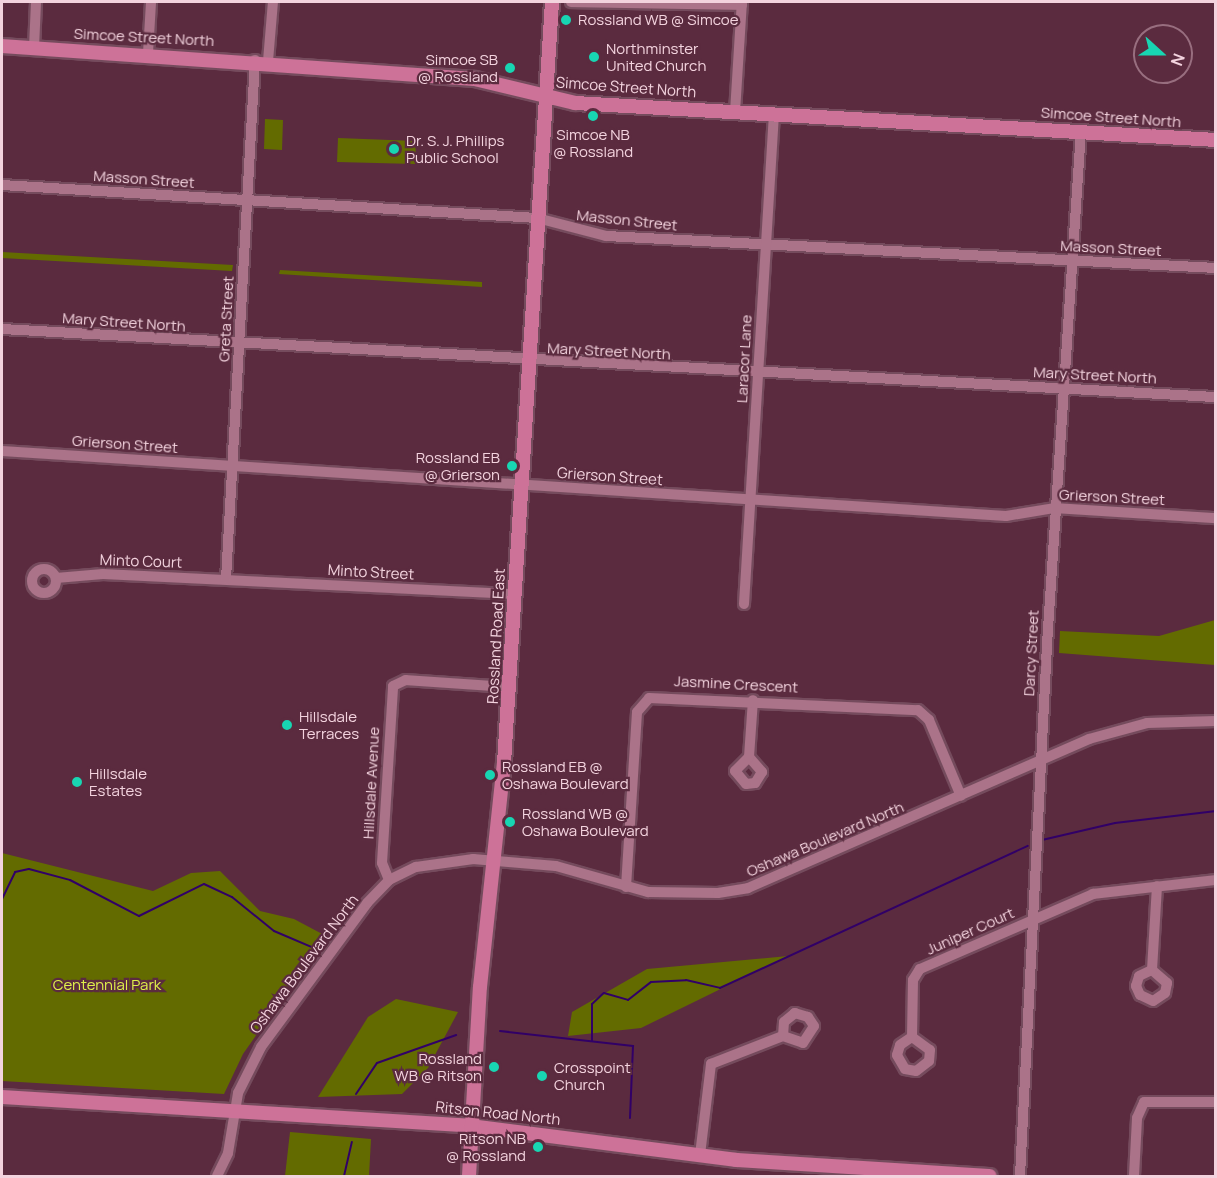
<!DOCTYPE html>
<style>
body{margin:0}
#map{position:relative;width:1217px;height:1178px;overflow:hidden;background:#5b2b3f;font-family:Manrope,sans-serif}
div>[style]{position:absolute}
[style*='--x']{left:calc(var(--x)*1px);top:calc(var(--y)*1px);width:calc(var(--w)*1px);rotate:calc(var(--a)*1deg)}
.green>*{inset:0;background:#636b00}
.stream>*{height:2px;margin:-1px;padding:0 1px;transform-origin:1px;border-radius:1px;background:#310067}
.roads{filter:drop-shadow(2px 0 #754b5d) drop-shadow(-2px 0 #754b5d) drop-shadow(0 2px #754b5d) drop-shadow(0 -2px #754b5d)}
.minor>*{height:10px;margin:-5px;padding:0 5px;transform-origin:5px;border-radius:5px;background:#ab7389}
.minor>.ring{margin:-5px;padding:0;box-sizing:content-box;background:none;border:10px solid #ab7389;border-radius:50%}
.major>*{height:14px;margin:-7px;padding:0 7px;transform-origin:7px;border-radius:7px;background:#cd7298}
.dots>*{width:16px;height:16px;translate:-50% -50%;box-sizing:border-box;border:3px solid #5b2b3f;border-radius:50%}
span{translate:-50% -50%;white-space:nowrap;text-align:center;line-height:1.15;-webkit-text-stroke:4.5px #5b2b3f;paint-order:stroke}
.poi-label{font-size:15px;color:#f3d3de}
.left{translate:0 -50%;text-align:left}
.right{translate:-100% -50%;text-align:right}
.street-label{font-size:15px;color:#f3d3de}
.park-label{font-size:15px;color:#dff04a}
.frame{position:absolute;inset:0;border:3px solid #f3d3de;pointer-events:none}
.north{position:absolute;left:1133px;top:24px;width:60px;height:60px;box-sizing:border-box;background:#5b2b3f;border:2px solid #986e7f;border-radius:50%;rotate:111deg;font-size:16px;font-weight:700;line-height:24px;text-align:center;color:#f3d3de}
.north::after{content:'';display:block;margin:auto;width:21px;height:27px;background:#18d5b2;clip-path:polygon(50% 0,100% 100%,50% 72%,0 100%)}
</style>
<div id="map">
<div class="green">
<div style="clip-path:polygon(265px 119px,283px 120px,282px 150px,264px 149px)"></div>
<div style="clip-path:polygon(338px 138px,416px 141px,415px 164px,337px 162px)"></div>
<div style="clip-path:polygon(2px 252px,233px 265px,232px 271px,2px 258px)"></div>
<div style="clip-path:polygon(280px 270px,482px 282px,482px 287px,279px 274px)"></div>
<div style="clip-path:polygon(1215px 620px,1215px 665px,1059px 653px,1060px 631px,1159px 636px)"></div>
<div style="clip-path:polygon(2px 853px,153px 891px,191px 873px,220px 871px,260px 911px,294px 919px,326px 936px,243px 1054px,224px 1094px,2px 1081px)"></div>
<div style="clip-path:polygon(788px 956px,641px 1028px,568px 1036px,572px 1012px,647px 969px)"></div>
<div style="clip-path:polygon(396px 999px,458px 1012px,428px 1068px,402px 1094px,318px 1097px,368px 1017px)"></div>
<div style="clip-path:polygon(290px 1132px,371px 1139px,369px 1176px,285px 1176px)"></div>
</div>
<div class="stream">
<div style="--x:1042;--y:840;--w:75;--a:-13.1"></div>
<div style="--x:1115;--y:823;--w:102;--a:-6.8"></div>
<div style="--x:2;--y:899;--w:30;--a:-64"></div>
<div style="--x:15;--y:872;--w:14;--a:-12"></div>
<div style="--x:29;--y:869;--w:42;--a:15"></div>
<div style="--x:70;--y:880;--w:78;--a:27.6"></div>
<div style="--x:139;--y:916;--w:72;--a:-26.2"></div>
<div style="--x:204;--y:884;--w:31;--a:25"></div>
<div style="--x:232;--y:897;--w:54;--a:39"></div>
<div style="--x:274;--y:931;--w:43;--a:23"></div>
<div style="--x:500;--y:1031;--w:134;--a:6.4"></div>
<div style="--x:633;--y:1046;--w:72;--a:92.4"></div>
<div style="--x:592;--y:1041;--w:37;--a:-90"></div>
<div style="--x:592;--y:1004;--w:16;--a:-43"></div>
<div style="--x:604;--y:993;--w:25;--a:16"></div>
<div style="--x:628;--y:1000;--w:29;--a:-38"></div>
<div style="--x:651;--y:982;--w:35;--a:-3"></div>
<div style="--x:686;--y:980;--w:35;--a:13"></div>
<div style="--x:720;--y:988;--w:339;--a:-24.8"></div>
<div style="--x:356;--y:1094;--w:37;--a:-56"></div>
<div style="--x:377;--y:1063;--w:84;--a:-19.5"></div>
<div style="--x:344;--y:1176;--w:35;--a:-77"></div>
</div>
<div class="roads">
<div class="minor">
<div style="--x:571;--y:2;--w:171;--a:1"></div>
<div style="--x:34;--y:48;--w:46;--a:-87.5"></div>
<div style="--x:148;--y:53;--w:51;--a:-86.6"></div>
<div style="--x:268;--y:61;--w:59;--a:-85.2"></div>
<div style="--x:735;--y:112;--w:110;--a:-86.4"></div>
<div style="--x:2;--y:185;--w:536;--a:3.53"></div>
<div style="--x:537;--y:218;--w:71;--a:14.6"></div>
<div style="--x:606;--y:236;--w:611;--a:3"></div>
<div style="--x:2;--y:329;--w:1216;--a:3.21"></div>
<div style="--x:2;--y:451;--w:1006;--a:3.7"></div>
<div style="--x:1006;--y:516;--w:50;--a:-9.3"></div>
<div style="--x:1055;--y:508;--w:161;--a:3.6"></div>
<div class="ring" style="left:32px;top:569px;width:14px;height:14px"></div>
<div style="--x:56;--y:578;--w:47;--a:-4.9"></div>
<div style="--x:103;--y:574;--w:412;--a:2.8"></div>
<div style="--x:226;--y:579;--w:520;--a:-86.8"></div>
<div style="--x:744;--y:604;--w:491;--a:-86.5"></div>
<div style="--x:749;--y:757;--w:20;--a:49"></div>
<div style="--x:762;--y:772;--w:13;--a:122"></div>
<div style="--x:755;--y:783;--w:9;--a:174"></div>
<div style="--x:746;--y:784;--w:17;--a:-130"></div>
<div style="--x:735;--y:771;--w:20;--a:-45"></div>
<div style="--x:749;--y:757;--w:57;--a:-86"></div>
<div style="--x:389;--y:880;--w:18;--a:-112"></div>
<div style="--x:382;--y:863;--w:177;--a:-86.4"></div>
<div style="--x:393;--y:686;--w:14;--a:-25"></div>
<div style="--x:406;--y:680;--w:104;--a:3.9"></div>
<div style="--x:626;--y:887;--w:175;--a:-86.4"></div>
<div style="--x:637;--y:712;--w:18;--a:-49"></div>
<div style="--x:649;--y:698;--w:269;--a:2.6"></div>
<div style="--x:918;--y:710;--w:15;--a:42"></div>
<div style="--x:929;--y:720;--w:82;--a:67.2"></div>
<div style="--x:1152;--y:970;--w:20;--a:41"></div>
<div style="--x:1167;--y:983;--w:10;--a:101"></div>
<div style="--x:1165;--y:993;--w:14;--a:146"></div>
<div style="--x:1153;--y:1001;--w:14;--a:-155"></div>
<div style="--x:1140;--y:995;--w:10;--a:-114"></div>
<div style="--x:1136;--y:986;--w:10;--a:-73"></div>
<div style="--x:1139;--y:976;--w:14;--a:-25"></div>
<div style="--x:1152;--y:970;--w:84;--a:-86.6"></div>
<div style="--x:912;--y:1037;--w:22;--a:36"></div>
<div style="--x:930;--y:1050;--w:11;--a:95"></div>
<div style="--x:929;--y:1061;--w:16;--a:142"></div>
<div style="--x:916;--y:1071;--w:11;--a:-170"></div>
<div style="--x:905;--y:1069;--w:16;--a:-120"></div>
<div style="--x:897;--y:1055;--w:10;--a:-73"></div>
<div style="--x:900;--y:1045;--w:14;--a:-34"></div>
<div style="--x:912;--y:1037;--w:57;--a:-89"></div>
<div style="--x:913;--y:980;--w:13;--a:-58"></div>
<div style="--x:920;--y:969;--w:189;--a:-23.4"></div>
<div style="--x:1093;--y:894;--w:124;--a:-6.5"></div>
<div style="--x:700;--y:1155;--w:92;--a:-83.1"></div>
<div style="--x:711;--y:1064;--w:77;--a:-21.3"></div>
<div style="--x:783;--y:1036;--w:21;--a:19"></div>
<div style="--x:803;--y:1043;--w:20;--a:-57"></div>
<div style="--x:814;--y:1026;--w:11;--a:-124"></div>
<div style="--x:808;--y:1017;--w:14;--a:-163"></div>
<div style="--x:795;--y:1013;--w:14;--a:141"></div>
<div style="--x:784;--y:1022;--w:14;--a:94"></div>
<div style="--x:217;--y:1176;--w:25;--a:-64"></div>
<div style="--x:228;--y:1153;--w:61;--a:-80.5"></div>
<div style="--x:238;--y:1093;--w:51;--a:-63.4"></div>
<div style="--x:261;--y:1047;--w:179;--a:-53.6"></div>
<div style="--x:367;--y:903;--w:32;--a:-46"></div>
<div style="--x:389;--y:880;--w:30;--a:-26"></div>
<div style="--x:416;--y:867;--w:58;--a:-8"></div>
<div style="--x:473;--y:859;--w:83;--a:4.8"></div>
<div style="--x:556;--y:866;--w:96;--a:15.8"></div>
<div style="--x:648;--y:892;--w:70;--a:0.8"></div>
<div style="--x:718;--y:893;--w:30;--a:-9"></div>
<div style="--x:748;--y:888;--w:372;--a:-23.6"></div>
<div style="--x:1089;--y:739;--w:60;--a:-15.4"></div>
<div style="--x:1147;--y:723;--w:69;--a:-1.7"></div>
<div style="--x:1020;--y:1176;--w:533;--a:-87.09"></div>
<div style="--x:1047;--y:644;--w:514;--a:-86.21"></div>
<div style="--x:1134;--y:1176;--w:58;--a:-87"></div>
<div style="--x:1137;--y:1118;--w:17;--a:-66"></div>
<div style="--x:1144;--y:1102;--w:72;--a:0"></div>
</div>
<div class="major">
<div style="--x:2;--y:46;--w:474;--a:4"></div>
<div style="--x:475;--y:79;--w:103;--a:13.5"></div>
<div style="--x:575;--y:103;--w:642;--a:3.3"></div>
<div style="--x:2;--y:1097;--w:470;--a:3.5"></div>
<div style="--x:471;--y:1126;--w:267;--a:7.3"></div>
<div style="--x:736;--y:1160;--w:254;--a:3.6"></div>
<div style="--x:469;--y:1176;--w:189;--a:-86.7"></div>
<div style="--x:480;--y:987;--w:225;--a:-83.9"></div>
<div style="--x:504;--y:763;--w:763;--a:-86.39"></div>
</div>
</div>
<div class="dots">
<div style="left:566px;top:20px;background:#18d5b2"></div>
<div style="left:594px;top:57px;background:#18d5b2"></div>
<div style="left:510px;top:68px;background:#18d5b2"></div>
<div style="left:593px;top:116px;background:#18d5b2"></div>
<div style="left:394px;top:149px;background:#18d5b2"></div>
<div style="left:512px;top:466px;background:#18d5b2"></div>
<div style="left:287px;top:725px;background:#18d5b2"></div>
<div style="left:490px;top:775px;background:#18d5b2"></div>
<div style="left:77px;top:782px;background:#18d5b2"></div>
<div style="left:510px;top:822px;background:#18d5b2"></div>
<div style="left:494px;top:1067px;background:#18d5b2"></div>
<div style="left:542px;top:1076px;background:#18d5b2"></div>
<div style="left:538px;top:1147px;background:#18d5b2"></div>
</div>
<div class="poi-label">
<span class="left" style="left:578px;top:20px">Rossland WB @ Simcoe</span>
<span class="left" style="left:606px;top:57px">Northminster<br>United Church</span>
<span class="right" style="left:498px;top:68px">Simcoe SB<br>@ Rossland</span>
<span style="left:593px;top:143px">Simcoe NB<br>@ Rossland</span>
<span class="left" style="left:406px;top:149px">Dr. S. J. Phillips<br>Public School</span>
<span class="right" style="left:500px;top:466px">Rossland EB<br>@ Grierson</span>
<span class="left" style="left:299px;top:725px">Hillsdale<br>Terraces</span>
<span class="left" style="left:502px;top:775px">Rossland EB @<br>Oshawa Boulevard</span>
<span class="left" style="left:89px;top:782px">Hillsdale<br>Estates</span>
<span class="left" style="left:522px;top:822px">Rossland WB @<br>Oshawa Boulevard</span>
<span class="right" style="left:482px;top:1067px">Rossland<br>WB @ Ritson</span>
<span class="left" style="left:554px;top:1076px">Crosspoint<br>Church</span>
<span class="right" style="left:526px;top:1147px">Ritson NB<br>@ Rossland</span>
</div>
<div class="street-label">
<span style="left:144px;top:37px;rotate:3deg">Simcoe Street North</span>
<span style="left:626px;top:87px;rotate:4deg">Simcoe Street North</span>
<span style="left:1111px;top:117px;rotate:4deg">Simcoe Street North</span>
<span style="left:144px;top:179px;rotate:4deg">Masson Street</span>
<span style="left:627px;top:220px;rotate:6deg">Masson Street</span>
<span style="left:1111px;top:248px;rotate:3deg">Masson Street</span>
<span style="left:226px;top:319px;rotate:-87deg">Greta Street</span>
<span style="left:124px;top:322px;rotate:4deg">Mary Street North</span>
<span style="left:609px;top:351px;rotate:3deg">Mary Street North</span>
<span style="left:744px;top:359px;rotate:-87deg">Laracor Lane</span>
<span style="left:1095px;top:375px;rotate:3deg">Mary Street North</span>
<span style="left:125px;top:444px;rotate:4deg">Grierson Street</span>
<span style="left:610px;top:476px;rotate:4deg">Grierson Street</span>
<span style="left:1112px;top:497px;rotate:3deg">Grierson Street</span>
<span style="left:141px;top:561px;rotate:2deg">Minto Court</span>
<span style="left:371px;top:572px;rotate:3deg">Minto Street</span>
<span style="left:496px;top:636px;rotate:-87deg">Rossland Road East</span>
<span style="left:1031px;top:653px;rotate:-87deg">Darcy Street</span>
<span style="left:736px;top:684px;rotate:3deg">Jasmine Crescent</span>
<span style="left:371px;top:783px;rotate:-87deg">Hillsdale Avenue</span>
<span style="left:825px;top:839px;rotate:-23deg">Oshawa Boulevard North</span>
<span style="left:970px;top:931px;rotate:-24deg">Juniper Court</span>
<span style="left:304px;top:964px;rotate:-53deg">Oshawa Boulevard North</span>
<span style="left:498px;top:1113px;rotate:6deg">Ritson Road North</span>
</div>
<div class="park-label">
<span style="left:107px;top:985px">Centennial Park</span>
</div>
<div class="frame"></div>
<div class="north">N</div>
</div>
